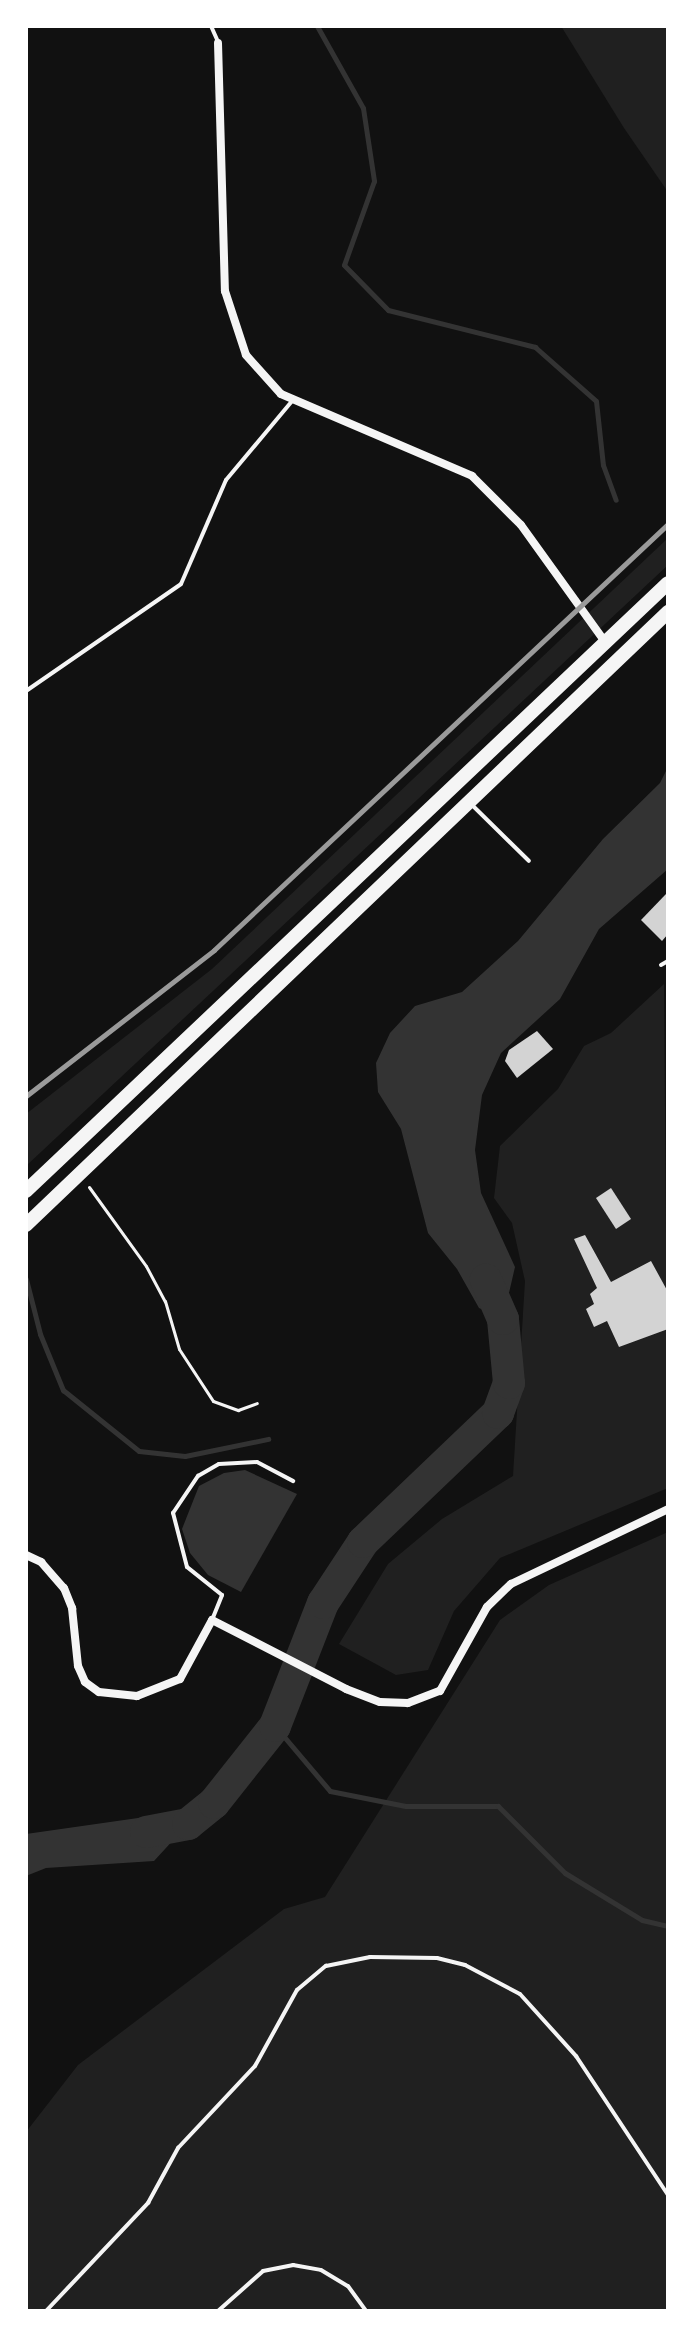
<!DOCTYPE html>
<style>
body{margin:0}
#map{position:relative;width:694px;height:2337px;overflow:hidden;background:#111;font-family:"Space Grotesk",sans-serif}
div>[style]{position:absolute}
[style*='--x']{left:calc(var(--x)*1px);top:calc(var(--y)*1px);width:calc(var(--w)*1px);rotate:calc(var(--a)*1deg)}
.green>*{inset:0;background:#202020}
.water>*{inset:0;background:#333}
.stream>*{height:5px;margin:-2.5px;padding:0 2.5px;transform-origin:2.5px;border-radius:2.5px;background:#333}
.river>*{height:32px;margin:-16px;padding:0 16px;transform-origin:16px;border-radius:16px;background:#333}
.building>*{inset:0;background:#d3d3d3}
.path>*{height:3px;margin:-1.5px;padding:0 1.5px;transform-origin:1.5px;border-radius:1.5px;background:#f5f5f5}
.service>*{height:4px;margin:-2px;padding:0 2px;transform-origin:2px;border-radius:2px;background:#f5f5f5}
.minor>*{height:8px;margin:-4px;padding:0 4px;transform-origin:4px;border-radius:4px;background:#f5f5f5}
.trunk>*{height:14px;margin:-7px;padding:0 7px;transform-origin:7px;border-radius:7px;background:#f5f5f5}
.rail>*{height:5px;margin:-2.5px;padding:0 2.5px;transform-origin:2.5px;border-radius:2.5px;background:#9a9a9a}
span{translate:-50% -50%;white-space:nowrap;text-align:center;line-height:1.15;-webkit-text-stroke:8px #fff;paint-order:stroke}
.frame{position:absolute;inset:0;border:28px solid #fff;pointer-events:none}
</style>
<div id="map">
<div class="green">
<div style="clip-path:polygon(561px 26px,668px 26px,668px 192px,624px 128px)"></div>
<div style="clip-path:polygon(668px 538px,668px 565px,26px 1166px,26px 1114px,212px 969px)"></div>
<div style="clip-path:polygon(664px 984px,668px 1488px,500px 1558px,454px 1611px,428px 1670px,396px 1675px,339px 1644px,388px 1564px,442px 1519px,513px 1476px,525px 1281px,512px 1223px,494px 1198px,500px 1146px,558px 1089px,584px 1046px,611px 1033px)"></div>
<div style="clip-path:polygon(668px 1532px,668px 2311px,26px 2311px,26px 2132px,78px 2065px,284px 1909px,325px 1897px,500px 1620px,549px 1585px)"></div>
</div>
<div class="water">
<div style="clip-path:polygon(668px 767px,668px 869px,599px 929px,560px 999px,501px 1053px,482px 1095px,475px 1150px,481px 1193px,515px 1267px,503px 1319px,479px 1308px,457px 1269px,428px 1233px,401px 1129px,378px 1092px,376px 1063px,390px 1033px,415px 1006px,462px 992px,518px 941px,603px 839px,660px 783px)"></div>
<div style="clip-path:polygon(245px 1470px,297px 1494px,241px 1592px,208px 1575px,190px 1553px,182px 1529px,199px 1486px,224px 1473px)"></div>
<div style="clip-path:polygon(138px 1818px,188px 1824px,154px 1861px,46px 1868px,26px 1876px,26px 1834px)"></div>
</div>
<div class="stream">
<div style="--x:317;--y:26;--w:94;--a:60.7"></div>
<div style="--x:363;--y:108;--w:74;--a:81.4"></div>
<div style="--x:374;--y:181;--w:89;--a:109.7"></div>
<div style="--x:344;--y:265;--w:63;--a:45.6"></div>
<div style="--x:388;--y:310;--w:152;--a:14.1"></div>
<div style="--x:535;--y:347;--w:81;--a:41.5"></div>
<div style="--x:596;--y:401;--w:64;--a:83.8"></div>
<div style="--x:603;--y:465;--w:37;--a:70"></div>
<div style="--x:26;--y:1279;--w:57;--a:75.7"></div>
<div style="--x:40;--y:1334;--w:61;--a:67.7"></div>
<div style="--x:63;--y:1390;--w:97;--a:38.8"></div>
<div style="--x:139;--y:1451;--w:46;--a:6.2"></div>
<div style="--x:185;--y:1456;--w:85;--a:-11.6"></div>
<div style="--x:275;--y:1726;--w:85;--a:49.8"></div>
<div style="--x:330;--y:1791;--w:77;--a:11.2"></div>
<div style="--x:406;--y:1806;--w:92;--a:0"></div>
<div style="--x:498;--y:1806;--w:95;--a:45"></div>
<div style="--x:565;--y:1873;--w:90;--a:31.4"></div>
<div style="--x:642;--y:1920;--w:27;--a:13"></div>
</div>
<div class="river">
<div style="--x:146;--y:1832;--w:43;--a:-10.8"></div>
<div style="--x:188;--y:1824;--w:33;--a:-39"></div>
<div style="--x:214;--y:1803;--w:98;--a:-51.6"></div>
<div style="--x:275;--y:1726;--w:132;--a:-68.7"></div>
<div style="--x:323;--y:1603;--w:73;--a:-56.7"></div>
<div style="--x:363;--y:1542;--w:187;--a:-43.7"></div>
<div style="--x:498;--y:1413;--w:32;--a:-70"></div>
<div style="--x:509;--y:1383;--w:64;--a:-95.4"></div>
<div style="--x:503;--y:1319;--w:43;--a:-113.6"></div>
</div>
<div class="building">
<div style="clip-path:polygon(666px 894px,668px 934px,662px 941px,641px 920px)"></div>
<div style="clip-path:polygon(537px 1031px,553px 1049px,517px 1078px,505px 1061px,509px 1050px)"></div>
<div style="clip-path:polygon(611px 1188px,631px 1219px,616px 1229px,596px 1198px)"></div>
<div style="clip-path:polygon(585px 1235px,611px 1282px,651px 1261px,668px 1292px,668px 1329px,619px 1347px,607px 1321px,594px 1327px,586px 1309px,594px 1304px,590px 1294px,597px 1288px,574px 1239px)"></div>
</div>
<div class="path">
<div style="--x:89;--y:1187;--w:97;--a:54.2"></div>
<div style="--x:146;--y:1266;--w:40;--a:62"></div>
<div style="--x:165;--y:1301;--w:50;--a:73.7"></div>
<div style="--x:179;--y:1349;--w:62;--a:56.8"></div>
<div style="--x:213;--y:1401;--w:27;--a:20"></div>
<div style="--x:238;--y:1410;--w:20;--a:-20"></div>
</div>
<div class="service">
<div style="--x:211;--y:26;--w:17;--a:66"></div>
<div style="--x:26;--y:691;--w:188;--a:-34.6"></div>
<div style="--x:181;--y:584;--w:113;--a:-66.6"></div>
<div style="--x:226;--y:480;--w:104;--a:-50.1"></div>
<div style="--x:471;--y:804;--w:81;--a:44.5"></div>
<div style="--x:661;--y:965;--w:8;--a:-30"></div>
<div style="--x:212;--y:1620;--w:27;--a:-68"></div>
<div style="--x:222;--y:1595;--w:45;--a:-141.3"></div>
<div style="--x:187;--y:1567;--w:56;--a:-104.5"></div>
<div style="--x:173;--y:1513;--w:45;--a:-56"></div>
<div style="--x:198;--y:1476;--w:24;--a:-30"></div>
<div style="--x:219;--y:1464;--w:38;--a:-3"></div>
<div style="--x:257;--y:1462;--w:41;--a:27.8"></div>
<div style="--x:46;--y:2311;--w:149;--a:-46.6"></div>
<div style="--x:148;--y:2203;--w:63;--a:-61.4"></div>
<div style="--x:178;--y:2148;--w:112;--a:-46.8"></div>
<div style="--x:255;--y:2066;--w:87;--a:-61.1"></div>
<div style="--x:297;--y:1990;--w:38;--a:-40"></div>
<div style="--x:326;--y:1966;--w:45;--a:-11.6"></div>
<div style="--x:370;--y:1957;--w:67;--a:0.9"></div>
<div style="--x:437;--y:1958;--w:29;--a:14"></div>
<div style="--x:465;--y:1965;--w:62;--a:27.8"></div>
<div style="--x:520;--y:1994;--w:84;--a:47.9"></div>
<div style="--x:576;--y:2056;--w:167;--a:56.5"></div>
<div style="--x:218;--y:2311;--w:60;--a:-41.6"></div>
<div style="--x:263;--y:2271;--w:31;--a:-11"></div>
<div style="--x:293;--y:2265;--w:28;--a:10"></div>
<div style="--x:321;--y:2270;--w:31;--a:31"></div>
<div style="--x:348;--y:2286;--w:31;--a:54"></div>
</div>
<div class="minor">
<div style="--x:218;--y:43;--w:248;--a:88.4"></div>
<div style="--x:225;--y:291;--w:67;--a:71.8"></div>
<div style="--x:246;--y:355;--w:52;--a:48.1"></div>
<div style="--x:281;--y:394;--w:208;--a:23.2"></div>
<div style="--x:472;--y:476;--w:69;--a:45"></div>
<div style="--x:521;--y:525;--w:144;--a:54.3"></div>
<div style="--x:26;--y:1555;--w:17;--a:25"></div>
<div style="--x:41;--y:1562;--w:35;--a:49"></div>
<div style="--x:64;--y:1588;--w:22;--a:68"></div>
<div style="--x:72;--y:1608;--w:58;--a:84.1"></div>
<div style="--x:78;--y:1666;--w:17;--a:66"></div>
<div style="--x:85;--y:1682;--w:17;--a:36"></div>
<div style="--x:99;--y:1692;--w:38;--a:6"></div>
<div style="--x:137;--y:1696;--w:46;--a:-21.6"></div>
<div style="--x:180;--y:1679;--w:67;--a:-61.5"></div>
<div style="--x:212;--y:1620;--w:151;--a:27.2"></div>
<div style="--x:346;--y:1689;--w:36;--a:21"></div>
<div style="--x:380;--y:1702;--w:28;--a:2"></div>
<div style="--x:408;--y:1703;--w:34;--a:-21"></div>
<div style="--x:440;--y:1691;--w:96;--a:-60.8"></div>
<div style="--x:487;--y:1607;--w:33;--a:-44"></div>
<div style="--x:511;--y:1584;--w:174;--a:-25.5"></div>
</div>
<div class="trunk">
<div style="--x:26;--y:1191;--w:884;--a:-43.44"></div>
<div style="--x:26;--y:1225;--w:888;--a:-43.68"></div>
</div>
<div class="rail">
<div style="--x:26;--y:1096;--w:238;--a:-37.8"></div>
<div style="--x:214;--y:950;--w:623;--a:-43.18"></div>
</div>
<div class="frame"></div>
</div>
